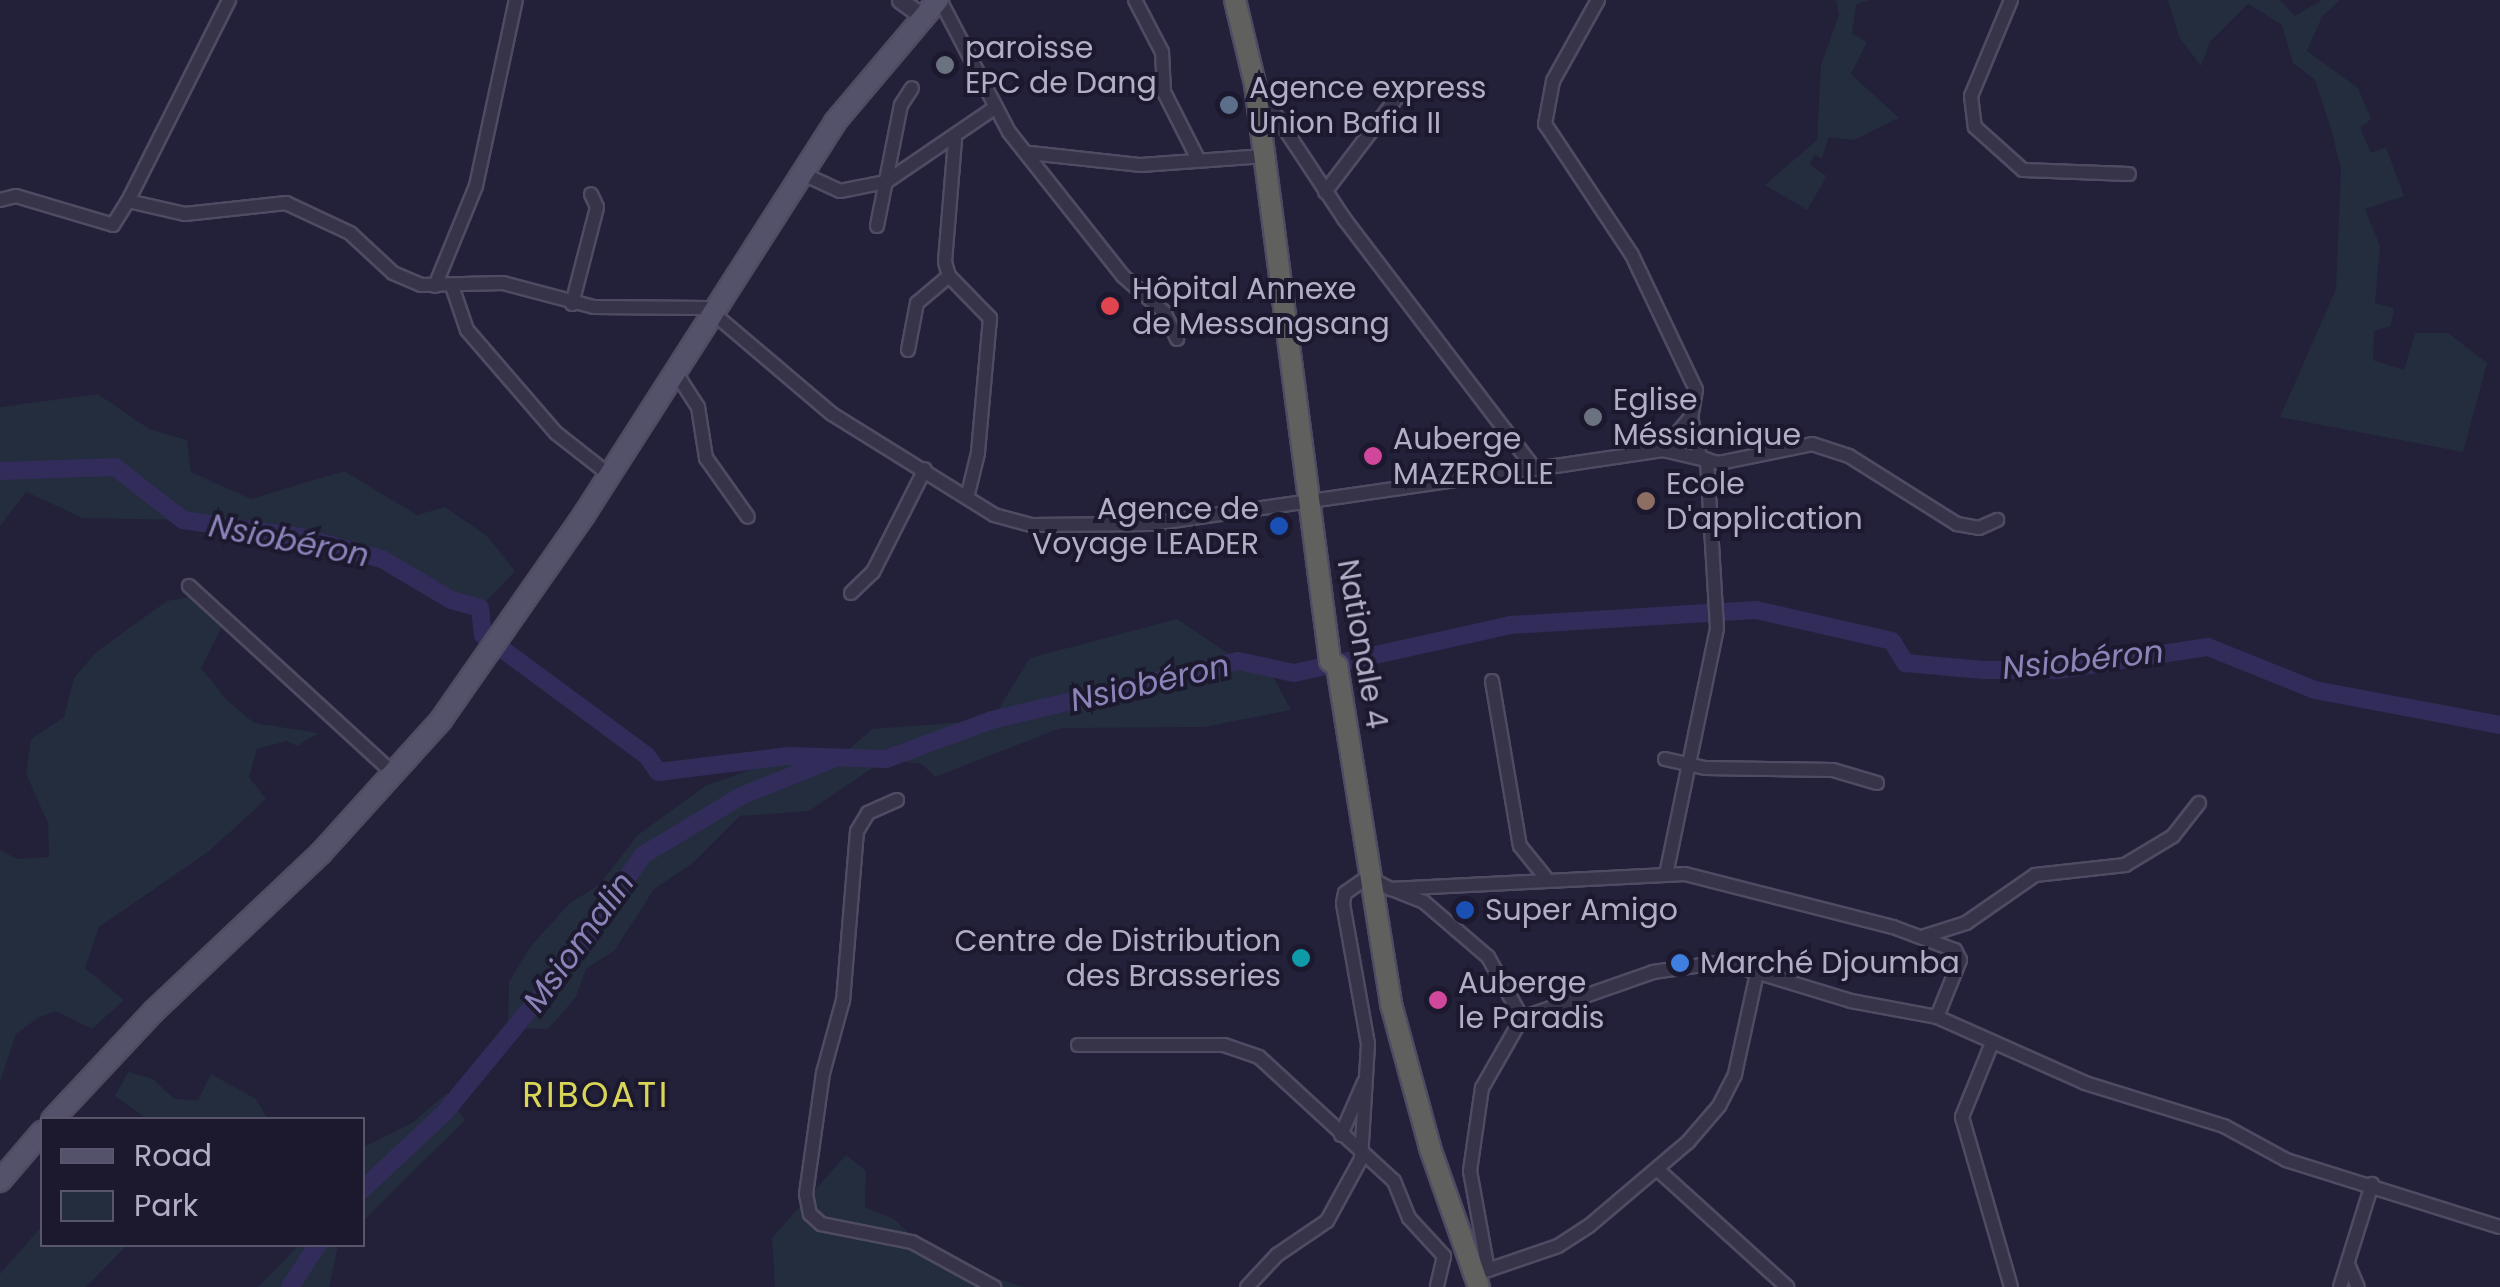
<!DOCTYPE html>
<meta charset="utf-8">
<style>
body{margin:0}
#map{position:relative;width:2500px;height:1287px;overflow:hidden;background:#23203a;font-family:Poppins,sans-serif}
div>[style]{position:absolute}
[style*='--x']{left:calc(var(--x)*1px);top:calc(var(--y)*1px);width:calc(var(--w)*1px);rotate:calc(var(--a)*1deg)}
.green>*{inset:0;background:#232d3d}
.river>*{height:18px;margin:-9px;padding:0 9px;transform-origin:9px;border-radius:9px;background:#322c5a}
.roads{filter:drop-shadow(2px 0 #4f4b62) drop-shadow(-2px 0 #4f4b62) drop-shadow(0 2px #4f4b62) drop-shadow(0 -2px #4f4b62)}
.minor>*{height:12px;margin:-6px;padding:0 6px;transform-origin:6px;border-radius:6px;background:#37344a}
.tertiary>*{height:15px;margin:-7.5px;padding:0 7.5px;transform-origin:7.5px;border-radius:7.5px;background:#37344a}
.primary>*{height:20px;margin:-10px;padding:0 10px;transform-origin:10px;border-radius:10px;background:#54516b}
.trunk>*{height:20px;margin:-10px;padding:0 10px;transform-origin:10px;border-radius:10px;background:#60615e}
.dots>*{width:28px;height:28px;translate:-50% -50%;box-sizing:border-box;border:5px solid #1c192f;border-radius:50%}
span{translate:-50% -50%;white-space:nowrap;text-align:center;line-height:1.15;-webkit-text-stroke:8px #1c192f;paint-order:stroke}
.poi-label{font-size:30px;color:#b2aec7}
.left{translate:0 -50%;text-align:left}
.right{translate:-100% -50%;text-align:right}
.street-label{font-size:30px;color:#b2aec7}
.water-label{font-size:32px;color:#8a84b9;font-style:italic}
.quarter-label{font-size:35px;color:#d9d657;letter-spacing:2.5px}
.legend{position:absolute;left:40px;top:1117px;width:325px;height:130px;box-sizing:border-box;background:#1c192f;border:2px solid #58556c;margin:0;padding:12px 18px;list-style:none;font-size:30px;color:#b2aec7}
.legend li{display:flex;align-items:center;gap:20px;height:50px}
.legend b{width:50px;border:2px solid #58556c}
</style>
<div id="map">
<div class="green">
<div style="clip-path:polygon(1836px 0,1871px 0,1856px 4px,1852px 34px,1867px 42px,1851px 74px,1899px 118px,1854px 140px,1829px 137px,1822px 158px,1814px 155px,1810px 165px,1827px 176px,1807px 210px,1765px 185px,1817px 140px,1821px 65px,1839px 15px)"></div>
<div style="clip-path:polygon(2168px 0,2280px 0,2295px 16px,2322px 0,2340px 0,2322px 17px,2307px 51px,2358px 88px,2371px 119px,2360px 128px,2371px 153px,2386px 147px,2404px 196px,2365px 209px,2380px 246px,2375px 303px,2394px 308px,2391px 326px,2374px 331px,2373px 360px,2404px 370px,2415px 333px,2448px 333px,2487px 363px,2463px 452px,2280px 417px,2336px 289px,2341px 169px,2331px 129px,2315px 80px,2293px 63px,2282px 25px,2248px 4px,2210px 42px,2201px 66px,2179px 37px)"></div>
<div style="clip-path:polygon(98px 394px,149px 429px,187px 440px,191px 472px,251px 499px,344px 471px,417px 515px,445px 507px,487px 536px,515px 571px,480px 608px,451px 600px,342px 538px,183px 520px,83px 518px,26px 492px,0 526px,0 407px)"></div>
<div style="clip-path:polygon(194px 596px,224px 623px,201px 668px,227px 700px,254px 723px,319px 733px,297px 746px,287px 741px,257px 749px,249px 777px,266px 799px,208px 852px,99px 927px,85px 968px,124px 1000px,92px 1029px,56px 1011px,38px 1018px,16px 1034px,0 1082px,0 850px,17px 859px,49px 857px,48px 823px,26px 774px,31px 739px,64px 717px,74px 678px,96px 652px,167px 601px)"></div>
<div style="clip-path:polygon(1177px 619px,1238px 660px,1263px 657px,1291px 710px,1204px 727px,1061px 728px,935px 777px,922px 764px,886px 759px,809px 811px,740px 816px,693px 863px,654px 889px,615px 950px,586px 969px,576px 997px,548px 1029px,508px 1028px,509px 982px,530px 947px,570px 903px,600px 884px,638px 835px,705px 786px,789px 756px,841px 756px,872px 729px,992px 720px,1030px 658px)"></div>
<div style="clip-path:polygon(128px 1072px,153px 1079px,174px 1099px,198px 1100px,211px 1074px,256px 1099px,268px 1119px,147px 1119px,115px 1096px)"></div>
<div style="clip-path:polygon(447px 1093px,465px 1120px,363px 1221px,364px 1147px,412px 1123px)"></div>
<div style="clip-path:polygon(846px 1155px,866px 1171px,865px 1207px,894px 1219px,939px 1261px,1025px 1287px,775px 1287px,772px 1238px)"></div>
<div style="clip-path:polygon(42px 1226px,42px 1244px,127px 1245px,86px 1287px,0 1287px,0 1274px)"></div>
<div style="clip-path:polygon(299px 1245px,338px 1245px,329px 1287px,258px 1287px)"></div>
</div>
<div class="river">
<div style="--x:0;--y:471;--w:115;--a:-2"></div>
<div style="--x:115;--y:467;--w:86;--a:37.9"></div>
<div style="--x:183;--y:520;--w:119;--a:8.2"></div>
<div style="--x:301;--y:537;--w:84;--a:15.2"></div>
<div style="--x:382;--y:559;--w:80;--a:30.7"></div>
<div style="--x:451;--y:600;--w:30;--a:15"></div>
<div style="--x:480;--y:608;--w:27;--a:84"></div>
<div style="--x:483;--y:635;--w:204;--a:36.4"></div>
<div style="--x:647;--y:756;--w:19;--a:55"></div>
<div style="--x:658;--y:772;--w:132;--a:-7"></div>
<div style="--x:789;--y:756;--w:97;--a:1.8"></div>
<div style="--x:886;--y:759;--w:113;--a:-20.2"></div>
<div style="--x:992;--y:720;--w:253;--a:-13.5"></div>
<div style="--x:1238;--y:661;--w:57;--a:12.1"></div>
<div style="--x:1294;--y:673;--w:221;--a:-12.5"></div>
<div style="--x:1510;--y:625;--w:246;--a:-3.5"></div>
<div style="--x:1756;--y:610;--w:139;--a:12.8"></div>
<div style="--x:1892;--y:641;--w:26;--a:59"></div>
<div style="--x:1905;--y:663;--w:79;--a:5.1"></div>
<div style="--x:1984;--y:670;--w:73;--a:0"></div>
<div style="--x:2057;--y:670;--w:153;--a:-8.7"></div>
<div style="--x:2208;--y:647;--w:115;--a:21.9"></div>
<div style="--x:2315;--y:690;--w:188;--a:10.7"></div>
<div style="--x:362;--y:1190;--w:114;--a:-43.2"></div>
<div style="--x:445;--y:1112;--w:198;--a:-50.5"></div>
<div style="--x:571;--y:959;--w:126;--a:-55.3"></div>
<div style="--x:643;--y:855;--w:114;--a:-31"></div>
<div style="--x:741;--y:796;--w:97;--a:-21.8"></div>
<div style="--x:290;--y:1287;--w:51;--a:-56.9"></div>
</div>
<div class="roads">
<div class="minor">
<div style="--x:940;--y:0;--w:149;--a:62.4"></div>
<div style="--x:1009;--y:132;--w:184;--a:51.6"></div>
<div style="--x:1123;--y:276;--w:55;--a:41.3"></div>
<div style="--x:1164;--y:312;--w:30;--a:64"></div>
<div style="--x:1135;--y:0;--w:59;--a:62.6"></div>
<div style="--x:1162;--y:52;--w:40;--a:87.1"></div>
<div style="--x:1164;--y:92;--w:77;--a:63.1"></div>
<div style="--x:1598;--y:0;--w:93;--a:119.1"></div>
<div style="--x:1553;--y:81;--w:44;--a:100.5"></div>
<div style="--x:1545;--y:124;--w:157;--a:56.4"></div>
<div style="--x:1632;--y:255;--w:149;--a:64.6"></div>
<div style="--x:1696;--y:390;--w:27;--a:100"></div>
<div style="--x:1691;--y:417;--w:43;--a:130.3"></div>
<div style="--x:2011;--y:0;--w:104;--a:112.6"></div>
<div style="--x:1971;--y:96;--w:31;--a:83"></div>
<div style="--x:1975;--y:127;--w:64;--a:41.9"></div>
<div style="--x:2023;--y:170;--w:106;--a:2.2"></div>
<div style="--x:1259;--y:90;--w:156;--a:56.5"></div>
<div style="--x:1345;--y:220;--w:313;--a:52.7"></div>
<div style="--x:1535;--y:469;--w:129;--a:-8.4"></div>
<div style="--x:1663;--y:450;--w:57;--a:13.1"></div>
<div style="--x:1719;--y:463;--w:95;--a:-11.5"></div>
<div style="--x:1812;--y:444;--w:39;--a:18"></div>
<div style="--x:1849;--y:456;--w:128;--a:32.2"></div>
<div style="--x:1957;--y:524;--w:22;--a:10"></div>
<div style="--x:1979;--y:528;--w:20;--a:-24"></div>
<div style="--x:955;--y:140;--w:122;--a:94.7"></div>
<div style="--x:945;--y:262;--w:15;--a:74"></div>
<div style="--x:949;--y:276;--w:59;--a:45.7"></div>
<div style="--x:990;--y:318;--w:136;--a:95.1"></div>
<div style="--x:978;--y:453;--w:46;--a:103.7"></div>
<div style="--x:1030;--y:153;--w:112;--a:6.2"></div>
<div style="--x:1141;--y:165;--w:124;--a:-4.2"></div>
<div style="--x:801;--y:173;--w:43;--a:24.8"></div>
<div style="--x:840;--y:191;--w:47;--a:-11.1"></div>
<div style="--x:886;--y:182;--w:133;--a:-34.3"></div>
<div style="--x:1325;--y:192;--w:127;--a:-52.7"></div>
<div style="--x:0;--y:200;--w:16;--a:-14"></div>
<div style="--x:16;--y:196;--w:101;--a:16.6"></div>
<div style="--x:113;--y:225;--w:28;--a:-58"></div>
<div style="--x:128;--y:201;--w:58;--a:12.8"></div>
<div style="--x:185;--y:214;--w:102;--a:-6.2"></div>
<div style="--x:286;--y:203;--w:71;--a:25.1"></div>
<div style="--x:350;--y:233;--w:59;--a:42.9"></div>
<div style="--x:393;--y:273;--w:30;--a:23"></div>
<div style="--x:421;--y:285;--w:82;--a:-1.4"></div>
<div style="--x:503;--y:283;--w:94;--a:14.8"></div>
<div style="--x:594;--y:307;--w:113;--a:0.5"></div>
<div style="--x:707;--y:308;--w:164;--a:40.3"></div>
<div style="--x:832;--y:414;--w:191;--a:31.9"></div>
<div style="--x:994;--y:515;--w:38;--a:15"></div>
<div style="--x:1031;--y:525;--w:120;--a:-0.5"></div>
<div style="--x:1151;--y:524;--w:388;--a:-8.2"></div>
<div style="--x:128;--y:201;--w:225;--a:-63.3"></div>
<div style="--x:877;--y:226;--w:123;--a:-78.8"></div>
<div style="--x:901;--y:105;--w:20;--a:-57"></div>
<div style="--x:435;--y:286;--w:108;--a:-67.7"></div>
<div style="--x:476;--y:186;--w:190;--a:-77.9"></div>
<div style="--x:452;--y:286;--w:46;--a:71.2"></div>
<div style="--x:467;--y:330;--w:136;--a:49.2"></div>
<div style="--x:556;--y:433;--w:65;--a:38.1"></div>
<div style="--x:572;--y:304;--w:100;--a:-75.5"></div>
<div style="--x:597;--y:207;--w:14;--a:-115"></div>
<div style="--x:908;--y:350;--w:48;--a:-79.2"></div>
<div style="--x:917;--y:303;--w:42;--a:-40.2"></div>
<div style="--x:674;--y:370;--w:44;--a:57"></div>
<div style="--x:698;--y:407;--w:52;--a:81.1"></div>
<div style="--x:706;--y:458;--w:72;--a:54.6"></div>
<div style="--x:1691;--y:417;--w:39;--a:77"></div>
<div style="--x:189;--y:586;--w:280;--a:42.5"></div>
<div style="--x:851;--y:593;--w:30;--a:-44"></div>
<div style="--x:873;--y:572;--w:115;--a:-63.2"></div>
<div style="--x:1492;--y:681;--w:167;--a:80.4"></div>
<div style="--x:1520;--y:846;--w:40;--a:51"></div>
<div style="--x:1665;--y:759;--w:41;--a:12.7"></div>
<div style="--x:1705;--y:768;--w:128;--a:0.9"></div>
<div style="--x:1833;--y:770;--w:46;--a:16.5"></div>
<div style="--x:897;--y:800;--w:32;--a:156"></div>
<div style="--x:868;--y:813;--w:21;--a:121"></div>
<div style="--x:857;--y:831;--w:170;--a:94.7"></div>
<div style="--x:843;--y:1000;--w:76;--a:105.3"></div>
<div style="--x:823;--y:1073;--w:122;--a:98"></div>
<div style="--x:806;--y:1194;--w:20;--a:79"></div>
<div style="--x:810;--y:1214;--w:15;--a:42"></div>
<div style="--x:821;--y:1224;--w:93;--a:11.2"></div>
<div style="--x:912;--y:1242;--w:94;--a:28.8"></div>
<div style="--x:1667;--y:870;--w:247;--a:-78.3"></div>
<div style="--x:1717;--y:628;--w:169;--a:-93.4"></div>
<div style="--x:1925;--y:936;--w:43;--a:-17.6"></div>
<div style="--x:1966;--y:923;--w:84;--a:-34.8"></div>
<div style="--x:2035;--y:875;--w:91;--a:-6.3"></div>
<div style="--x:2125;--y:865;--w:56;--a:-31.1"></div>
<div style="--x:2173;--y:836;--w:42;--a:-51.8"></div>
<div style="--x:1522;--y:1018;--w:70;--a:-119.1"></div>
<div style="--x:1488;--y:957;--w:84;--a:-139.3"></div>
<div style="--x:1424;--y:902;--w:35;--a:-158"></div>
<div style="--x:1391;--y:889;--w:294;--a:-2.9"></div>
<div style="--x:1685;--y:874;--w:215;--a:14.3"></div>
<div style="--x:1893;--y:927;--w:66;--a:20.4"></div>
<div style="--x:1955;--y:950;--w:11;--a:63"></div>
<div style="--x:1960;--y:960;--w:61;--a:112"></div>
<div style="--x:1992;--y:1043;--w:80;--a:112.1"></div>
<div style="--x:1962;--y:1117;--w:177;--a:73.9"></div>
<div style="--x:1078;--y:1045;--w:146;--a:0"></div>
<div style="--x:1224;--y:1045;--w:37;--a:19"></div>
<div style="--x:1259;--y:1057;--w:183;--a:42.6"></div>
<div style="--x:1394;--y:1181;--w:40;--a:68"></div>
<div style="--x:1409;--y:1218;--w:52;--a:47.4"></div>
<div style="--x:1444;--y:1256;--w:32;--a:103"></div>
<div style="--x:1341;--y:1135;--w:58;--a:-66.5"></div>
<div style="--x:1657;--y:1169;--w:176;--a:42.2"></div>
<div style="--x:2348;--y:1264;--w:25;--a:67"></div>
<div style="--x:1488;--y:1270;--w:74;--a:-18.9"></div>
<div style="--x:1558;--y:1246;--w:37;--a:-33"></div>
<div style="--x:1589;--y:1226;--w:130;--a:-40.3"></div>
<div style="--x:1688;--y:1142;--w:48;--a:-49.3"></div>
<div style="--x:1719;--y:1106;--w:36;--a:-63"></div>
<div style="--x:1735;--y:1074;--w:103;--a:-77.7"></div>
<div style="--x:1473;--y:1274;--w:16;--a:-15"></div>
<div style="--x:1488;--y:1270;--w:101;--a:-100.3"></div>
<div style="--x:1470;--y:1171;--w:84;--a:-81.8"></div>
<div style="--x:1482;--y:1088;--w:81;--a:-60.3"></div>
<div style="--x:1522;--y:1018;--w:139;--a:-19.3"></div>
<div style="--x:1653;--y:972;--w:71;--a:-8.1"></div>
<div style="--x:1723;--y:962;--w:134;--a:16.9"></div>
<div style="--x:1851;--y:1001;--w:87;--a:10.5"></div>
<div style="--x:1937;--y:1017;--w:162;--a:24"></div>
<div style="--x:2085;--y:1083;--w:145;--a:17.2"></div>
<div style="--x:2224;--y:1126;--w:71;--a:28.7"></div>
<div style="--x:2286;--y:1160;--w:224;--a:17.4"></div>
<div style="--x:1247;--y:1287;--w:44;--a:-46.8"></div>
<div style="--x:1277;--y:1255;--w:60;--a:-34.2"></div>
<div style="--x:1327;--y:1221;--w:71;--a:-61.3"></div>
<div style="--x:1361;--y:1159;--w:115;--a:-86.5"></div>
<div style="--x:1368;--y:1044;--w:143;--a:-100.1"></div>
<div style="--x:1343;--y:903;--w:10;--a:-79"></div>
<div style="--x:1345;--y:893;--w:28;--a:-35"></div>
<div style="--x:1368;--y:877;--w:26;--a:28"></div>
<div style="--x:2340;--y:1287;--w:108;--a:-72.7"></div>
</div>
<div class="tertiary">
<div style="--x:900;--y:0;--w:29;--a:36"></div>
</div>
<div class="primary">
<div style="--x:52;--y:1120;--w:149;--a:-46.9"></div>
<div style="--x:154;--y:1011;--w:230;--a:-43.4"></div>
<div style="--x:321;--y:853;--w:179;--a:-47.9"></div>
<div style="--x:441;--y:720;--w:250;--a:-55.1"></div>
<div style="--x:584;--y:515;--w:466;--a:-57.4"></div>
<div style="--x:835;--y:122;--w:160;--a:-49.8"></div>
<div style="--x:0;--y:1181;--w:65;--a:-49.4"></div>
</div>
<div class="trunk">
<div style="--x:1235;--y:0;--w:86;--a:76.6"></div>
<div style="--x:1255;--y:84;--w:582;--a:82.59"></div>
<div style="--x:1330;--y:661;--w:9;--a:36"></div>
<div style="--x:1337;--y:666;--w:342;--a:80.9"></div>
<div style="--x:1391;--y:1004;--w:149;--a:74.8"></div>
<div style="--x:1430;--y:1148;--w:147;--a:70.6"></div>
</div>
</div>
<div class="dots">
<div style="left:945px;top:65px;background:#6b7280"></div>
<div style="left:1229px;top:105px;background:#5c6f8a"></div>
<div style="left:1110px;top:306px;background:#e0444e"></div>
<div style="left:1593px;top:417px;background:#6b7280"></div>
<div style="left:1373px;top:456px;background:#d1479c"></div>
<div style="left:1646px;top:501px;background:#8d6e63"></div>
<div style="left:1279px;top:526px;background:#1a4fb4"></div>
<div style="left:1465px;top:910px;background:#1a4fb4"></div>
<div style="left:1301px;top:958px;background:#0f9aa8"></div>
<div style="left:1680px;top:963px;background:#3f7fe0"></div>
<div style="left:1438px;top:1000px;background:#d1479c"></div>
</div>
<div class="poi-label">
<span class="left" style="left:965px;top:65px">paroisse<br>EPC de Dang</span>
<span class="left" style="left:1249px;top:105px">Agence express<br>Union Bafia II</span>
<span class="left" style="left:1132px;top:306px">Hôpital Annexe<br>de Messangsang</span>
<span class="left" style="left:1613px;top:417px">Eglise<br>Méssianique</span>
<span class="left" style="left:1393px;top:456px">Auberge<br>MAZEROLLE</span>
<span class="left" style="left:1666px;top:501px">Ecole<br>D'application</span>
<span class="right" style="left:1259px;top:526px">Agence de<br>Voyage LEADER</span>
<span class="left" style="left:1485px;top:910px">Super Amigo</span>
<span class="right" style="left:1281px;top:958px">Centre de Distribution<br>des Brasseries</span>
<span class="left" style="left:1700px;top:963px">Marché Djoumba</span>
<span class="left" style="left:1458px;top:1000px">Auberge<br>le Paradis</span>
</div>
<div class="street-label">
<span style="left:1362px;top:644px;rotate:80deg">Nationale 4</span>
</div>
<div class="water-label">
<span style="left:289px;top:541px;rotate:11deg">Nsiobéron</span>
<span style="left:2083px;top:660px;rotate:-6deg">Nsiobéron</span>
<span style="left:1150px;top:683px;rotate:-13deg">Nsiobéron</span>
<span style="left:579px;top:942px;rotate:-54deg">Msiomalin</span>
</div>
<div class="quarter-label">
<span style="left:596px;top:1095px">RIBOATI</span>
</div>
<ul class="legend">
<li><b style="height:12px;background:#54516b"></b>Road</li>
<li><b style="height:28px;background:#232d3d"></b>Park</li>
</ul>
</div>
